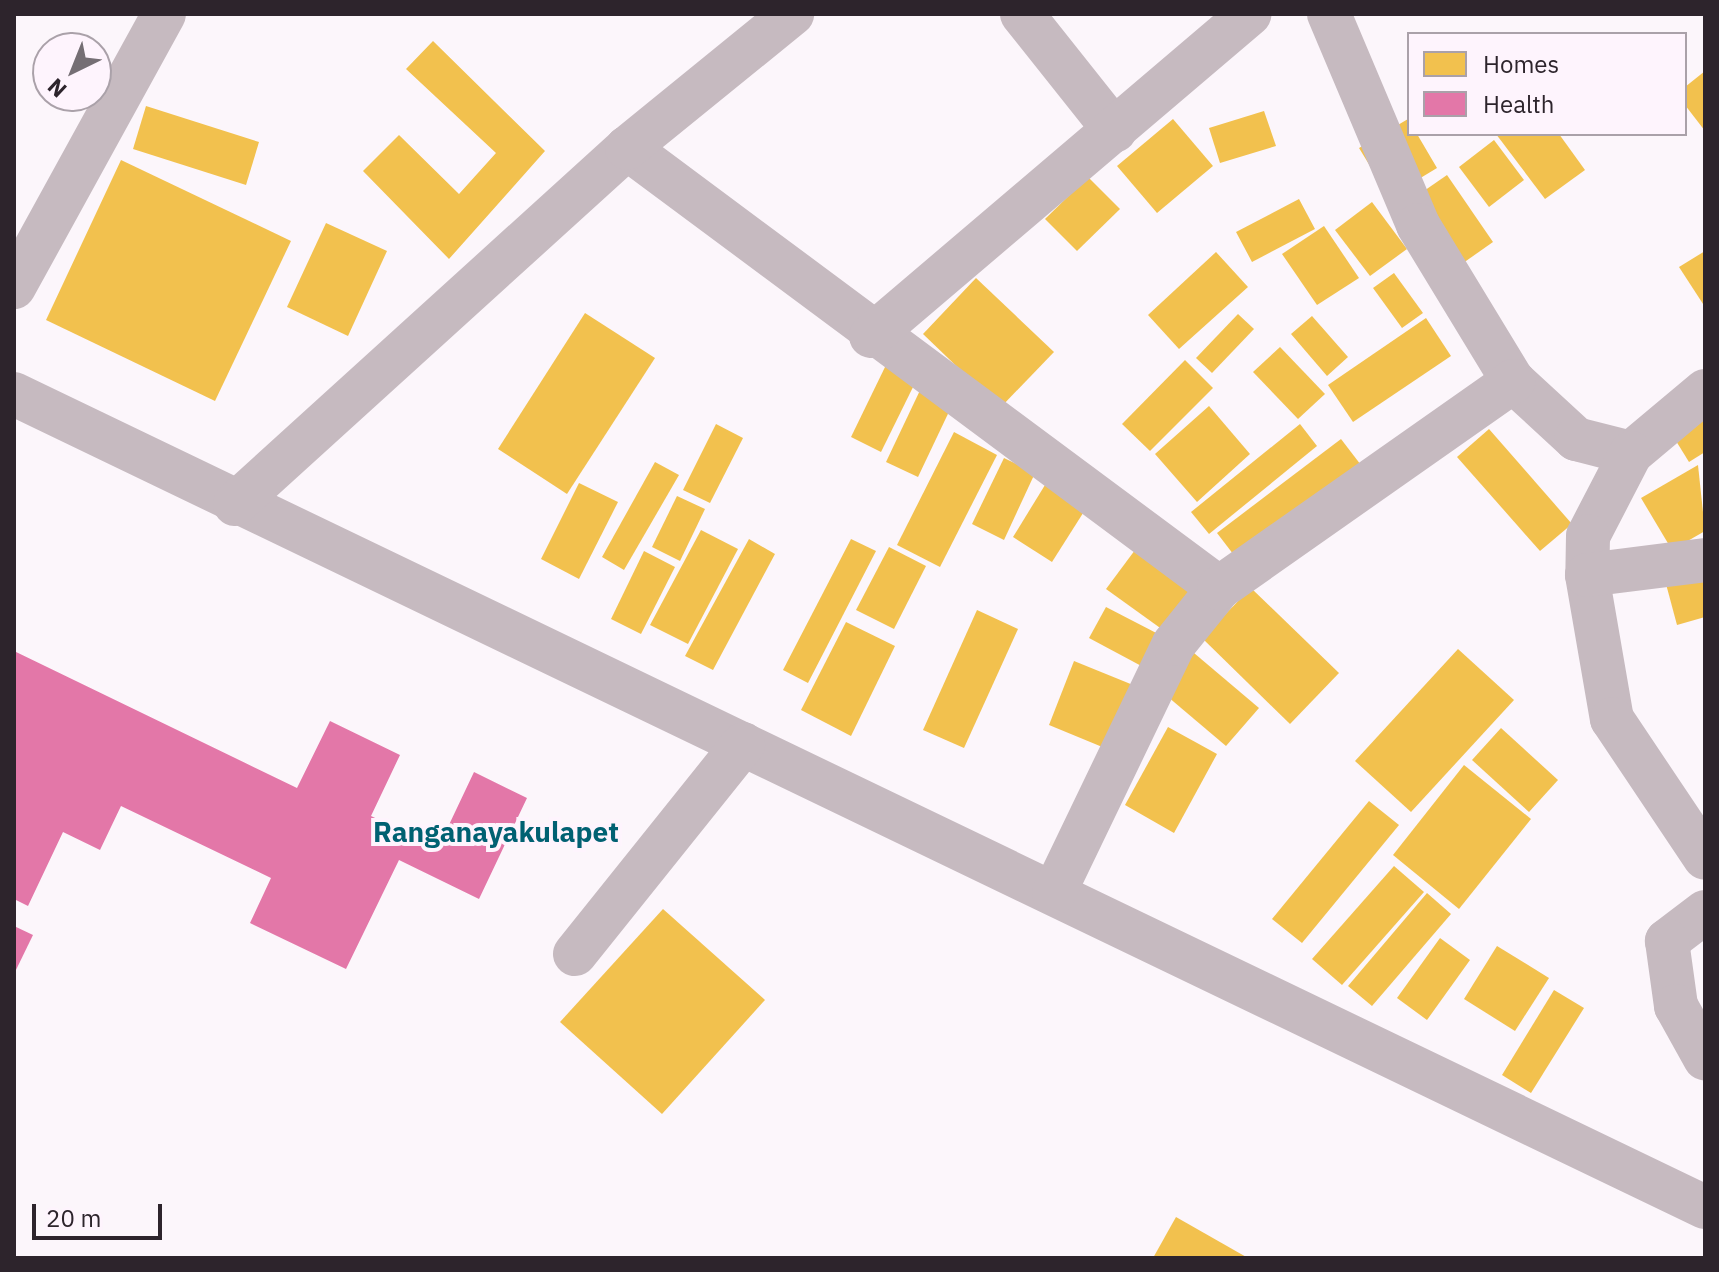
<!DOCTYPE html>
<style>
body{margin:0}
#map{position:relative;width:1719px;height:1272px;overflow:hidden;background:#fcf6fb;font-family:"IBM Plex Sans",sans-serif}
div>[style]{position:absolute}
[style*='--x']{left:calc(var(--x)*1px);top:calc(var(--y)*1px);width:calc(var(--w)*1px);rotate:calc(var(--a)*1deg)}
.homes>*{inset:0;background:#f2c14e}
.health>*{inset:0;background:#e377a8}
.minor>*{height:44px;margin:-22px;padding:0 22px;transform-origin:22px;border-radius:22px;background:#c6bac0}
span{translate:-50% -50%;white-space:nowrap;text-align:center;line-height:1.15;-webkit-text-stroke:8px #fef4fd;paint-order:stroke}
.quarter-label{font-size:28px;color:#006172;font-weight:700}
.frame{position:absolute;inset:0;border:16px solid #2d242c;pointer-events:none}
.legend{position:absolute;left:1407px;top:32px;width:280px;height:104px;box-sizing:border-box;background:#fef4fd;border:2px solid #aaa1a9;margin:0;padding:10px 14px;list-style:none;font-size:24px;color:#2d242c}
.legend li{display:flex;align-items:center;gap:16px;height:40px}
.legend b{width:40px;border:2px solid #aaa1a9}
.north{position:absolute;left:32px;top:32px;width:80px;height:80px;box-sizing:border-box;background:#fef4fd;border:2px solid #aaa1a9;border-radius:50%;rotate:223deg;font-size:22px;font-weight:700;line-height:32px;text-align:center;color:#2d242c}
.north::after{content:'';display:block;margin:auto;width:28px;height:36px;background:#756e74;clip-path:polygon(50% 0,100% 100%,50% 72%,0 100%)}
.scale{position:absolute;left:32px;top:1204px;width:130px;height:36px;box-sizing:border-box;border:4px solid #2d242c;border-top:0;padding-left:10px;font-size:24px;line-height:28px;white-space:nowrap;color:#2d242c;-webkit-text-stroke:6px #fef4fd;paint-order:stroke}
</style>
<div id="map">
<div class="homes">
<div style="clip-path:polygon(433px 41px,545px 151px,449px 259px,363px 171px,399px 135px,459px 194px,496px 153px,406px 69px)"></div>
<div style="clip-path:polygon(1705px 71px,1705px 131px,1685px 105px,1685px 87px)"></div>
<div style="clip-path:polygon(146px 106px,259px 142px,246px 185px,133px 149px)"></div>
<div style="clip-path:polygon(1264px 111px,1276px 146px,1220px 163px,1209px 128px)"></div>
<div style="clip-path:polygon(1173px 119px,1213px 166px,1157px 213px,1117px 166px)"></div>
<div style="clip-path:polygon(1408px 119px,1409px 134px,1417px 134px,1437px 168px,1389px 197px,1359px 148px)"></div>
<div style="clip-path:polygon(1496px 134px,1559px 134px,1585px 170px,1545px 199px)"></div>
<div style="clip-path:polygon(1494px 140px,1524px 180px,1489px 207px,1459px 167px)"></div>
<div style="clip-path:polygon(121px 160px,291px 241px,215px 401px,46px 320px)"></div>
<div style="clip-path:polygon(1447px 175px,1493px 242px,1439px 280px,1392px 213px)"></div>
<div style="clip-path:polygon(1088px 177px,1120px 209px,1077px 251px,1045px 219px)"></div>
<div style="clip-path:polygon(1299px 199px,1315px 229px,1252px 262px,1236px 232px)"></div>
<div style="clip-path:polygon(1372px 202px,1407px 249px,1370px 276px,1335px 230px)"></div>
<div style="clip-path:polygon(326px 223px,387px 251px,348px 336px,287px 307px)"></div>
<div style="clip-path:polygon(1324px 226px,1359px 278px,1317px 305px,1282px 254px)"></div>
<div style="clip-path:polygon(1705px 251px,1705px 307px,1679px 267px)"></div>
<div style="clip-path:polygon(1216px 252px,1248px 287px,1179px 349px,1148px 315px)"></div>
<div style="clip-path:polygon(1394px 273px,1423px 313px,1402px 328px,1373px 288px)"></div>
<div style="clip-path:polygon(976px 278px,1054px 352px,1000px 408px,923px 334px)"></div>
<div style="clip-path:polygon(585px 313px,655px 358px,567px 494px,498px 449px)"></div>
<div style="clip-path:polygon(1238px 314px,1254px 329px,1212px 373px,1196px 358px)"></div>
<div style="clip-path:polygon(1312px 316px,1348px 357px,1327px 376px,1291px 334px)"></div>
<div style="clip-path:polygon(1426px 318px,1451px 356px,1353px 422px,1328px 385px)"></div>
<div style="clip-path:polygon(1280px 347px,1325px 394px,1298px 419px,1253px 372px)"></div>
<div style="clip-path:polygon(1185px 360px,1213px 388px,1150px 451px,1122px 424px)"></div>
<div style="clip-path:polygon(886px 365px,916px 381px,881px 452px,851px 437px)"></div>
<div style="clip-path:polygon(923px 384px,955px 399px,918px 477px,886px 462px)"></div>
<div style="clip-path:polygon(1209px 406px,1250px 454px,1197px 502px,1155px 454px)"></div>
<div style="clip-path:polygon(1705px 406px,1705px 452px,1689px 462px,1668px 428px)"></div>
<div style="clip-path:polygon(716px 424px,743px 438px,710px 503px,683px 490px)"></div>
<div style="clip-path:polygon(1300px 424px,1317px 446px,1209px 534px,1191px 512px)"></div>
<div style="clip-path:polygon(1489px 429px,1572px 524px,1540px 551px,1457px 457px)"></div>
<div style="clip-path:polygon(954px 432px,997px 455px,940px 567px,897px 545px)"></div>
<div style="clip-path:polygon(1341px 439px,1364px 469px,1240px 563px,1217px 533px)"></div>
<div style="clip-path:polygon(1004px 458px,1035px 473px,1004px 540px,972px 524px)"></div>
<div style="clip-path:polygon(655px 462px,679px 475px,624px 570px,602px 557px)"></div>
<div style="clip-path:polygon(1698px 465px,1705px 531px,1672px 550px,1641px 498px)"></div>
<div style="clip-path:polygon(579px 483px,618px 502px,579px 579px,541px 559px)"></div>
<div style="clip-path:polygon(1045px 485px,1085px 510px,1052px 562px,1013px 537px)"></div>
<div style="clip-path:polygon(677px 496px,705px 509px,680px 561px,652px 547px)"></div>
<div style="clip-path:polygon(701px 530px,738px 549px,688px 644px,650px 625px)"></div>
<div style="clip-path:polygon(749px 539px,775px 554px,713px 670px,685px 656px)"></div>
<div style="clip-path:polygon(851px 539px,876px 551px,808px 683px,783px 670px)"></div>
<div style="clip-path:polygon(1138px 546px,1195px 587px,1163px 630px,1106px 589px)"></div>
<div style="clip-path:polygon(889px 547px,926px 566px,894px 629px,856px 610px)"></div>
<div style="clip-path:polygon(644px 551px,675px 567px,641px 634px,611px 619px)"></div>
<div style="clip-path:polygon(1705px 574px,1705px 617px,1677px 625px,1666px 584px)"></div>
<div style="clip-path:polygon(1251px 588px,1339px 673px,1290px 724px,1202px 638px)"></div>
<div style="clip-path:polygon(1106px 607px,1164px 637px,1147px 669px,1089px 638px)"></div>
<div style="clip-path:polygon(977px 610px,1018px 629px,964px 748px,923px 730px)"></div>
<div style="clip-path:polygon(846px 622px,895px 646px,851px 736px,801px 710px)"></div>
<div style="clip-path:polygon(1458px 649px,1514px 700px,1411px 812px,1355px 761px)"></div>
<div style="clip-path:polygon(1194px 653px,1259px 708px,1226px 746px,1161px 691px)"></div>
<div style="clip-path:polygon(1074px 661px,1138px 687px,1112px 751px,1049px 725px)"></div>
<div style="clip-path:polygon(1168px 727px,1217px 754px,1174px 833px,1125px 805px)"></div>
<div style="clip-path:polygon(1501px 728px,1558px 780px,1529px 812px,1472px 760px)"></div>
<div style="clip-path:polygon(1464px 765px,1531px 819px,1459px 909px,1393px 855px)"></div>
<div style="clip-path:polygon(1369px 801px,1399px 825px,1302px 943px,1272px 919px)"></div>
<div style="clip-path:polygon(1394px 866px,1424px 892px,1342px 985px,1312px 959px)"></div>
<div style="clip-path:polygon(1427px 893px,1451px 914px,1372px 1006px,1348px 986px)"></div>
<div style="clip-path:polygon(663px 909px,765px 1000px,662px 1114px,560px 1022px)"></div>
<div style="clip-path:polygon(1440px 938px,1470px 960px,1427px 1020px,1397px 998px)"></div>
<div style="clip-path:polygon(1497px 946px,1549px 978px,1515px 1031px,1464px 999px)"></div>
<div style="clip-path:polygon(1554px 990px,1584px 1008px,1531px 1093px,1502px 1075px)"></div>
<div style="clip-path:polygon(1176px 1217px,1248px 1258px,1153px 1258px)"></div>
</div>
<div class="health">
<div style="clip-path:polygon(14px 651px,297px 788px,330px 721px,400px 755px,371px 816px,438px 848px,474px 772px,527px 798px,479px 899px,399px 860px,346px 969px,250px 923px,271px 878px,121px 806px,100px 850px,63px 832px,28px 906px,14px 899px)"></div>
<div style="clip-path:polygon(14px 926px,33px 935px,14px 974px)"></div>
</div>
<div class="minor">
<div style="--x:1022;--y:14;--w:149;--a:51.5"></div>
<div style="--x:1329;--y:14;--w:229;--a:67.1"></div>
<div style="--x:1418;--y:225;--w:183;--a:58.7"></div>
<div style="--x:1513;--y:381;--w:86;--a:42.6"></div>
<div style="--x:1576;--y:439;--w:57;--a:14.3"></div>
<div style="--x:627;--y:148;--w:738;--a:36.62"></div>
<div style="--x:14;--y:287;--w:311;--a:-61.2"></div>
<div style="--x:871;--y:336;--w:497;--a:-40.4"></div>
<div style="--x:1705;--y:391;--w:97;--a:140"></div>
<div style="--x:1631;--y:453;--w:93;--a:117.4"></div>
<div style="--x:1588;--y:536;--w:39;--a:91"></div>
<div style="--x:1587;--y:575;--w:146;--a:80.2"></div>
<div style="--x:1612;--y:719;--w:167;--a:56.2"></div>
<div style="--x:14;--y:394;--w:1876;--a:25.68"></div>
<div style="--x:235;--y:504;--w:530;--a:-42.24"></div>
<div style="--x:627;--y:148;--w:213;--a:-39.1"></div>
<div style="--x:1587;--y:575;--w:119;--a:-7.2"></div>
<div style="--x:1054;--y:893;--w:276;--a:-64.3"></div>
<div style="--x:1174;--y:644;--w:72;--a:-51.2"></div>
<div style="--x:1219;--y:588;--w:360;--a:-35.1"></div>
<div style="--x:1705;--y:912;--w:48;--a:142.7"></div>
<div style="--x:1667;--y:941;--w:66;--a:82.1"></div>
<div style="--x:1676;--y:1006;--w:60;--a:60.9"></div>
<div style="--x:575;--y:954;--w:269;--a:-51.3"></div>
</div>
<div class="quarter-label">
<span style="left:496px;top:832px">Ranganayakulapet</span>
</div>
<div class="frame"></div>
<ul class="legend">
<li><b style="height:22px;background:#f2c14e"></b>Homes</li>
<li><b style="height:22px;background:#e377a8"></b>Health</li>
</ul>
<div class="north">N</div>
<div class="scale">20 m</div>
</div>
